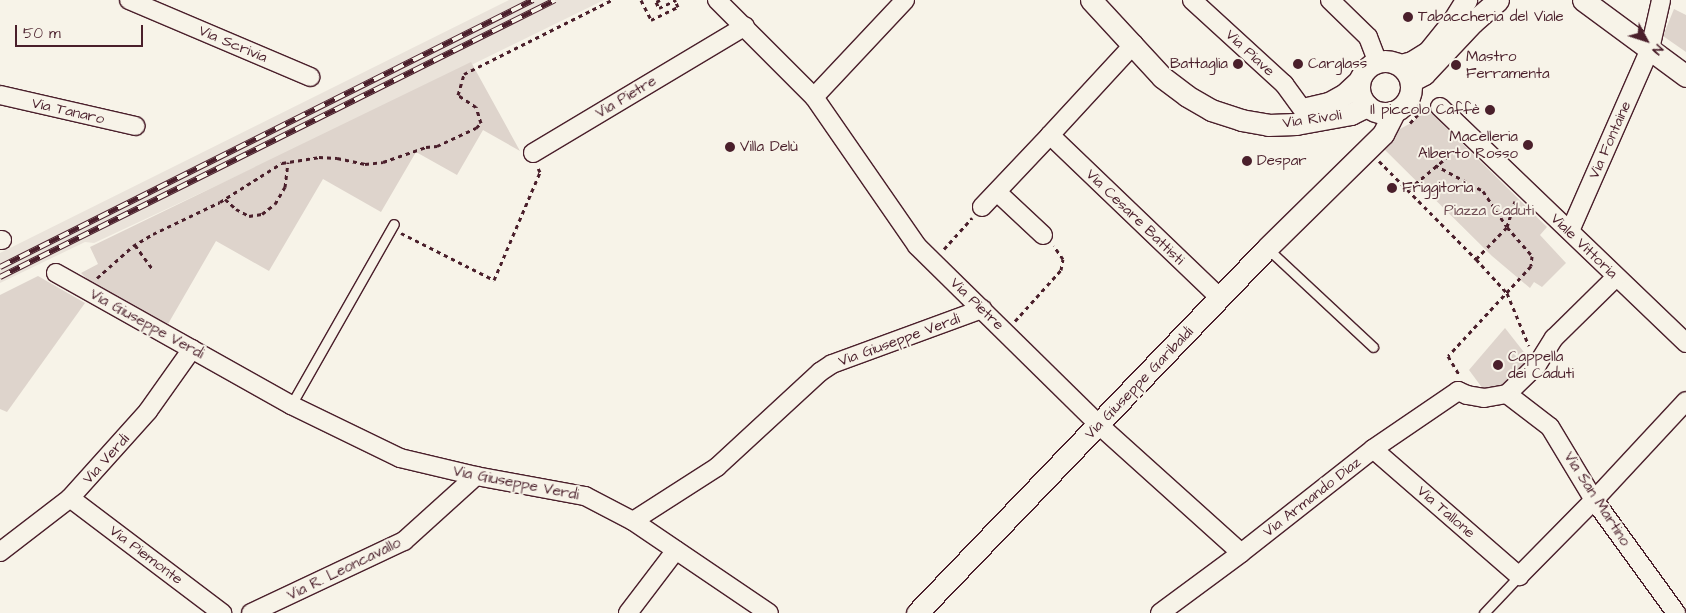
<!DOCTYPE html>
<meta charset="utf-8">
<style>
body{margin:0}
#map{position:relative;width:1686px;height:613px;overflow:hidden;background:#f7f3e8;font-family:"Architects Daughter",sans-serif}
div>[style]{position:absolute}
[style*='--x']{left:calc(var(--x)*1px);top:calc(var(--y)*1px);width:calc(var(--w)*1px);rotate:calc(var(--a)*1deg)}
.built>*{inset:0;background:#eae3da}
.green>*{inset:0;background:#ded4cc}
.path>*{height:3px;margin-top:-1.5px;transform-origin:0;background:repeating-linear-gradient(90deg,#4a1f2b 0 4px,transparent 0 8px)}
.roads{filter:drop-shadow(1px 0 #4a1f2b) drop-shadow(-1px 0 #4a1f2b) drop-shadow(0 1px #4a1f2b) drop-shadow(0 -1px #4a1f2b)}
.service>*{height:9px;margin:-4.5px;padding:0 4.5px;transform-origin:4.5px;border-radius:4.5px;background:#f7f3e8}
.minor>*{height:18px;margin:-9px;padding:0 9px;transform-origin:9px;border-radius:9px;background:#f7f3e8}
.tertiary>*{height:21px;margin:-10.5px;padding:0 10.5px;transform-origin:10.5px;border-radius:10.5px;background:#f7f3e8}
.tertiary>.ring{margin:-10.5px;padding:0;box-sizing:content-box;background:none;border:21px solid #f7f3e8;border-radius:50%}
.rail>*{height:5.5px;margin-top:-2.75px;transform-origin:0;background:repeating-linear-gradient(90deg,#f7f3e8 0 11px,#4a1f2b 0 22px);box-sizing:border-box;border-block:1px solid #4a1f2b}
.dots>*{width:14px;height:14px;translate:-50% -50%;box-sizing:border-box;border:2px solid #f7f3e8;border-radius:50%}
span{translate:-50% -50%;white-space:nowrap;text-align:center;line-height:1.15;-webkit-text-stroke:4px #f7f3e8;paint-order:stroke}
.poi-label{font-size:15px;color:#4a1f2b}
.left{translate:0 -50%;text-align:left}
.right{translate:-100% -50%;text-align:right}
.street-label{font-size:15px;color:#4a1f2b}
.park-label{font-size:15px;color:#6f4c53}
.north{position:absolute;left:1621px;top:15px;width:50px;height:50px;-webkit-text-stroke:4px #f7f3e8;paint-order:stroke;rotate:130deg;font-size:14px;font-weight:700;line-height:20px;text-align:center;color:#4a1f2b}
.north::after{content:'';display:block;margin:auto;width:18px;height:22px;background:#4a1f2b;clip-path:polygon(50% 0,100% 100%,50% 72%,0 100%)}
.scale{position:absolute;left:15px;top:25px;width:128px;height:22px;box-sizing:border-box;border:2px solid #4a1f2b;border-top:0;padding-left:6px;font-size:15px;line-height:18px;white-space:nowrap;color:#4a1f2b;-webkit-text-stroke:4px #f7f3e8;paint-order:stroke}
</style>
<div id="map">
<div class="built">
<div style="clip-path:polygon(509px 0,604px 0,404px 98px,94px 243px,85px 242px,0 283px,0 253px)"></div>
</div>
<div class="green">
<div style="clip-path:polygon(1674px 9px,1686px 15px,1686px 52px,1663px 36px)"></div>
<div style="clip-path:polygon(471px 62px,520px 151px,483px 130px,457px 175px,416px 152px,381px 212px,323px 179px,269px 271px,216px 241px,168px 324px,92px 284px,81px 273px,98px 264px,90px 247px)"></div>
<div style="clip-path:polygon(1425px 107px,1547px 227px,1540px 235px,1566px 263px,1542px 287px,1534px 282px,1530px 288px,1492px 256px,1383px 148px,1398px 130px,1413px 122px)"></div>
<div style="clip-path:polygon(38px 276px,85px 303px,7px 412px,0 409px,0 295px)"></div>
<div style="clip-path:polygon(1505px 328px,1531px 361px,1513px 382px,1486px 393px,1469px 370px)"></div>
</div>
<div class="path">
<div style="--x:641;--y:0;--w:22;--a:63"></div>
<div style="--x:651;--y:20;--w:30;--a:-26"></div>
<div style="--x:678;--y:7;--w:8;--a:-113"></div>
<div style="--x:660;--y:0;--w:4;--a:153"></div>
<div style="--x:656;--y:2;--w:7;--a:63"></div>
<div style="--x:659;--y:8;--w:19;--a:-25"></div>
<div style="--x:1410;--y:123;--w:21;--a:-47"></div>
<div style="--x:1379;--y:161;--w:138;--a:45.3"></div>
<div style="--x:1476;--y:259;--w:46;--a:47.6"></div>
<div style="--x:1507;--y:293;--w:57;--a:67.5"></div>
<div style="--x:1435;--y:165;--w:55;--a:28.4"></div>
<div style="--x:1483;--y:191;--w:43;--a:56.3"></div>
<div style="--x:1507;--y:227;--w:38;--a:49"></div>
<div style="--x:1532;--y:256;--w:10;--a:96"></div>
<div style="--x:1531;--y:266;--w:122;--a:132.7"></div>
<div style="--x:1448;--y:356;--w:23;--a:59"></div>
<div style="--x:1409;--y:189;--w:64;--a:-39.9"></div>
<div style="--x:225;--y:199;--w:15;--a:42"></div>
<div style="--x:236;--y:209;--w:15;--a:28"></div>
<div style="--x:249;--y:216;--w:13;--a:-9"></div>
<div style="--x:262;--y:214;--w:16;--a:-38"></div>
<div style="--x:275;--y:204;--w:20;--a:-60"></div>
<div style="--x:285;--y:187;--w:25;--a:-83"></div>
<div style="--x:401;--y:233;--w:104;--a:26.8"></div>
<div style="--x:494;--y:280;--w:117;--a:-66.9"></div>
<div style="--x:540;--y:172;--w:4;--a:-117"></div>
<div style="--x:135;--y:245;--w:29;--a:54"></div>
<div style="--x:944;--y:249;--w:42;--a:-47.9"></div>
<div style="--x:1476;--y:259;--w:45;--a:-45.9"></div>
<div style="--x:1507;--y:227;--w:27;--a:-73"></div>
<div style="--x:97;--y:278;--w:48;--a:-41.6"></div>
<div style="--x:133;--y:246;--w:23;--a:-31"></div>
<div style="--x:153;--y:234;--w:74;--a:-25.5"></div>
<div style="--x:220;--y:202;--w:73;--a:-32.2"></div>
<div style="--x:282;--y:163;--w:37;--a:-9"></div>
<div style="--x:319;--y:157;--w:18;--a:3"></div>
<div style="--x:337;--y:158;--w:29;--a:12"></div>
<div style="--x:365;--y:164;--w:18;--a:-6"></div>
<div style="--x:383;--y:162;--w:46;--a:-19.2"></div>
<div style="--x:426;--y:147;--w:11;--a:-5"></div>
<div style="--x:437;--y:146;--w:43;--a:-24.8"></div>
<div style="--x:476;--y:128;--w:7;--a:-45"></div>
<div style="--x:481;--y:123;--w:17;--a:-107"></div>
<div style="--x:476;--y:107;--w:22;--a:-146"></div>
<div style="--x:458;--y:95;--w:22;--a:-74"></div>
<div style="--x:464;--y:74;--w:165;--a:-26.6"></div>
<div style="--x:1015;--y:321;--w:69;--a:-48"></div>
<div style="--x:1061;--y:270;--w:11;--a:-80"></div>
<div style="--x:1063;--y:259;--w:16;--a:-125"></div>
</div>
<div class="roads">
<div class="service">
<div style="--x:1267;--y:248;--w:145;--a:43"></div>
<div style="--x:291;--y:405;--w:208;--a:-60.4"></div>
<div style="--x:1484;--y:613;--w:51;--a:-46.6"></div>
</div>
<div class="minor">
<div style="--x:129;--y:0;--w:197;--a:23"></div>
<div style="--x:717;--y:0;--w:137;--a:45"></div>
<div style="--x:814;--y:97;--w:181;--a:55.3"></div>
<div style="--x:917;--y:246;--w:255;--a:44.5"></div>
<div style="--x:1099;--y:425;--w:191;--a:42"></div>
<div style="--x:1192;--y:0;--w:125;--a:42.4"></div>
<div style="--x:1284;--y:84;--w:31;--a:54"></div>
<div style="--x:1330;--y:0;--w:53;--a:44.2"></div>
<div style="--x:1368;--y:37;--w:26;--a:69"></div>
<div style="--x:1134;--y:44;--w:124;--a:132.7"></div>
<div style="--x:1050;--y:135;--w:236;--a:43.8"></div>
<div style="--x:0;--y:95;--w:139;--a:12.9"></div>
<div style="--x:814;--y:97;--w:133;--a:-46.8"></div>
<div style="--x:1440;--y:107;--w:341;--a:43.8"></div>
<div style="--x:533;--y:153;--w:247;--a:-30.9"></div>
<div style="--x:997;--y:192;--w:63;--a:43.1"></div>
<div style="--x:982;--y:207;--w:99;--a:-46.6"></div>
<div style="--x:1570;--y:231;--w:199;--a:-66.3"></div>
<div style="--x:1650;--y:49;--w:50;--a:-77.3"></div>
<div style="--x:0;--y:240;--w:2;--a:0"></div>
<div style="--x:56;--y:273;--w:270;--a:29.3"></div>
<div style="--x:291;--y:405;--w:121;--a:25.9"></div>
<div style="--x:400;--y:458;--w:78;--a:13.3"></div>
<div style="--x:476;--y:476;--w:111;--a:10.4"></div>
<div style="--x:585;--y:496;--w:54;--a:27.5"></div>
<div style="--x:633;--y:521;--w:164;--a:34.1"></div>
<div style="--x:1507;--y:394;--w:54;--a:37.5"></div>
<div style="--x:1550;--y:427;--w:85;--a:58.9"></div>
<div style="--x:1594;--y:500;--w:140;--a:54"></div>
<div style="--x:1373;--y:449;--w:194;--a:41"></div>
<div style="--x:1519;--y:576;--w:107;--a:-45.4"></div>
<div style="--x:1594;--y:500;--w:135;--a:-47.1"></div>
<div style="--x:70;--y:498;--w:191;--a:37.1"></div>
<div style="--x:633;--y:521;--w:100;--a:-32.7"></div>
<div style="--x:717;--y:467;--w:140;--a:-42.7"></div>
<div style="--x:820;--y:372;--w:14;--a:-34"></div>
<div style="--x:832;--y:364;--w:160;--a:-20.1"></div>
<div style="--x:0;--y:552;--w:88;--a:-37.6"></div>
<div style="--x:70;--y:498;--w:117;--a:-48.1"></div>
<div style="--x:148;--y:411;--w:76;--a:-54.6"></div>
<div style="--x:251;--y:613;--w:169;--a:-25.2"></div>
<div style="--x:404;--y:541;--w:97;--a:-42.1"></div>
<div style="--x:628;--y:613;--w:79;--a:-52.7"></div>
<div style="--x:1160;--y:613;--w:101;--a:-36.5"></div>
<div style="--x:1241;--y:553;--w:168;--a:-38.2"></div>
<div style="--x:1373;--y:449;--w:103;--a:-34.3"></div>
<div style="--x:1458;--y:391;--w:10;--a:24"></div>
<div style="--x:1467;--y:395;--w:17;--a:10"></div>
<div style="--x:1484;--y:398;--w:23;--a:-10"></div>
<div style="--x:1507;--y:394;--w:42;--a:-44"></div>
<div style="--x:1537;--y:365;--w:32;--a:-58"></div>
<div style="--x:1554;--y:338;--w:87;--a:-44.5"></div>
</div>
<div class="tertiary">
<div style="--x:1091;--y:0;--w:105;--a:47.3"></div>
<div style="--x:1162;--y:77;--w:31;--a:37"></div>
<div style="--x:1187;--y:96;--w:28;--a:30"></div>
<div style="--x:1211;--y:110;--w:32;--a:18"></div>
<div style="--x:1241;--y:120;--w:27;--a:10"></div>
<div style="--x:1268;--y:125;--w:28;--a:-2"></div>
<div style="--x:1296;--y:124;--w:56;--a:-10.3"></div>
<div style="--x:1351;--y:114;--w:18;--a:-27"></div>
<div style="--x:1583;--y:0;--w:128;--a:36.4"></div>
<div class="ring" style="left:1359px;top:61px;width:31px;height:31px"></div>
<div style="--x:1401;--y:65;--w:11;--a:-15"></div>
<div style="--x:1412;--y:62;--w:19;--a:-32"></div>
<div style="--x:1428;--y:52;--w:40;--a:-51"></div>
<div style="--x:1453;--y:21;--w:25;--a:-58"></div>
<div style="--x:1411;--y:81;--w:15;--a:-28"></div>
<div style="--x:1424;--y:74;--w:71;--a:-46.7"></div>
<div style="--x:1473;--y:22;--w:33;--a:-41"></div>
<div style="--x:1307;--y:108;--w:23;--a:-13"></div>
<div style="--x:1329;--y:103;--w:18;--a:-29"></div>
<div style="--x:1345;--y:94;--w:19;--a:-43"></div>
<div style="--x:917;--y:613;--w:506;--a:-46.2"></div>
<div style="--x:1267;--y:248;--w:163;--a:-44.5"></div>
<div style="--x:1383;--y:134;--w:25;--a:-63"></div>
</div>
</div>
<div class="rail">
<div style="--x:0;--y:267;--w:596;--a:-26.61"></div>
<div style="--x:0;--y:277;--w:620;--a:-26.52"></div>
</div>
<div class="dots">
<div style="left:1408px;top:17px;background:#4a1f2b"></div>
<div style="left:1238px;top:64px;background:#4a1f2b"></div>
<div style="left:1298px;top:64px;background:#4a1f2b"></div>
<div style="left:1456px;top:65px;background:#4a1f2b"></div>
<div style="left:1490px;top:110px;background:#4a1f2b"></div>
<div style="left:1528px;top:145px;background:#4a1f2b"></div>
<div style="left:730px;top:147px;background:#4a1f2b"></div>
<div style="left:1247px;top:161px;background:#4a1f2b"></div>
<div style="left:1392px;top:188px;background:#4a1f2b"></div>
<div style="left:1498px;top:365px;background:#4a1f2b"></div>
</div>
<div class="poi-label">
<span class="left" style="left:1418px;top:17px">Tabaccheria del Viale</span>
<span class="left" style="left:1466px;top:65px">Mastro<br>Ferramenta</span>
<span class="right" style="left:1228px;top:64px">Battaglia</span>
<span class="left" style="left:1308px;top:64px">Carglass</span>
<span class="right" style="left:1480px;top:110px">Il piccolo Caffè</span>
<span class="right" style="left:1518px;top:145px">Macelleria<br>Alberto Rosso</span>
<span class="left" style="left:740px;top:147px">Villa Delù</span>
<span class="left" style="left:1257px;top:161px">Despar</span>
<span class="left" style="left:1402px;top:188px">Friggitoria</span>
<span class="left" style="left:1508px;top:365px">Cappella<br>dei Caduti</span>
</div>
<div class="street-label">
<span style="left:233px;top:44px;rotate:23deg">Via Scrivia</span>
<span style="left:1250px;top:53px;rotate:43deg">Via Piave</span>
<span style="left:626px;top:97px;rotate:-31deg">Via Pietre</span>
<span style="left:68px;top:111px;rotate:13deg">Via Tanaro</span>
<span style="left:1312px;top:119px;rotate:-8deg">Via Rivoli</span>
<span style="left:1610px;top:140px;rotate:-66deg">Via Fontaine</span>
<span style="left:1135px;top:217px;rotate:44deg">Via Cesare Battisti</span>
<span style="left:1584px;top:246px;rotate:44deg">Viale Vittoria</span>
<span style="left:977px;top:304px;rotate:44deg">Via Pietre</span>
<span style="left:147px;top:324px;rotate:29deg">Via Giuseppe Verdi</span>
<span style="left:899px;top:340px;rotate:-20deg">Via Giuseppe Verdi</span>
<span style="left:1139px;top:383px;rotate:-46deg">Via Giuseppe Garibaldi</span>
<span style="left:106px;top:459px;rotate:-48deg">Via Verdi</span>
<span style="left:516px;top:483px;rotate:11deg">Via Giuseppe Verdi</span>
<span style="left:1312px;top:497px;rotate:-38deg">Via Armando Diaz</span>
<span style="left:1597px;top:499px;rotate:57deg">Via San Martino</span>
<span style="left:1446px;top:512px;rotate:41deg">Via Tallone</span>
<span style="left:146px;top:555px;rotate:37deg">Via Piemonte</span>
<span style="left:344px;top:569px;rotate:-26deg">Via R. Leoncavallo</span>
</div>
<div class="park-label">
<span style="left:1489px;top:211px">Piazza Caduti</span>
</div>
<div class="north">N</div>
<div class="scale">50 m</div>
</div>
